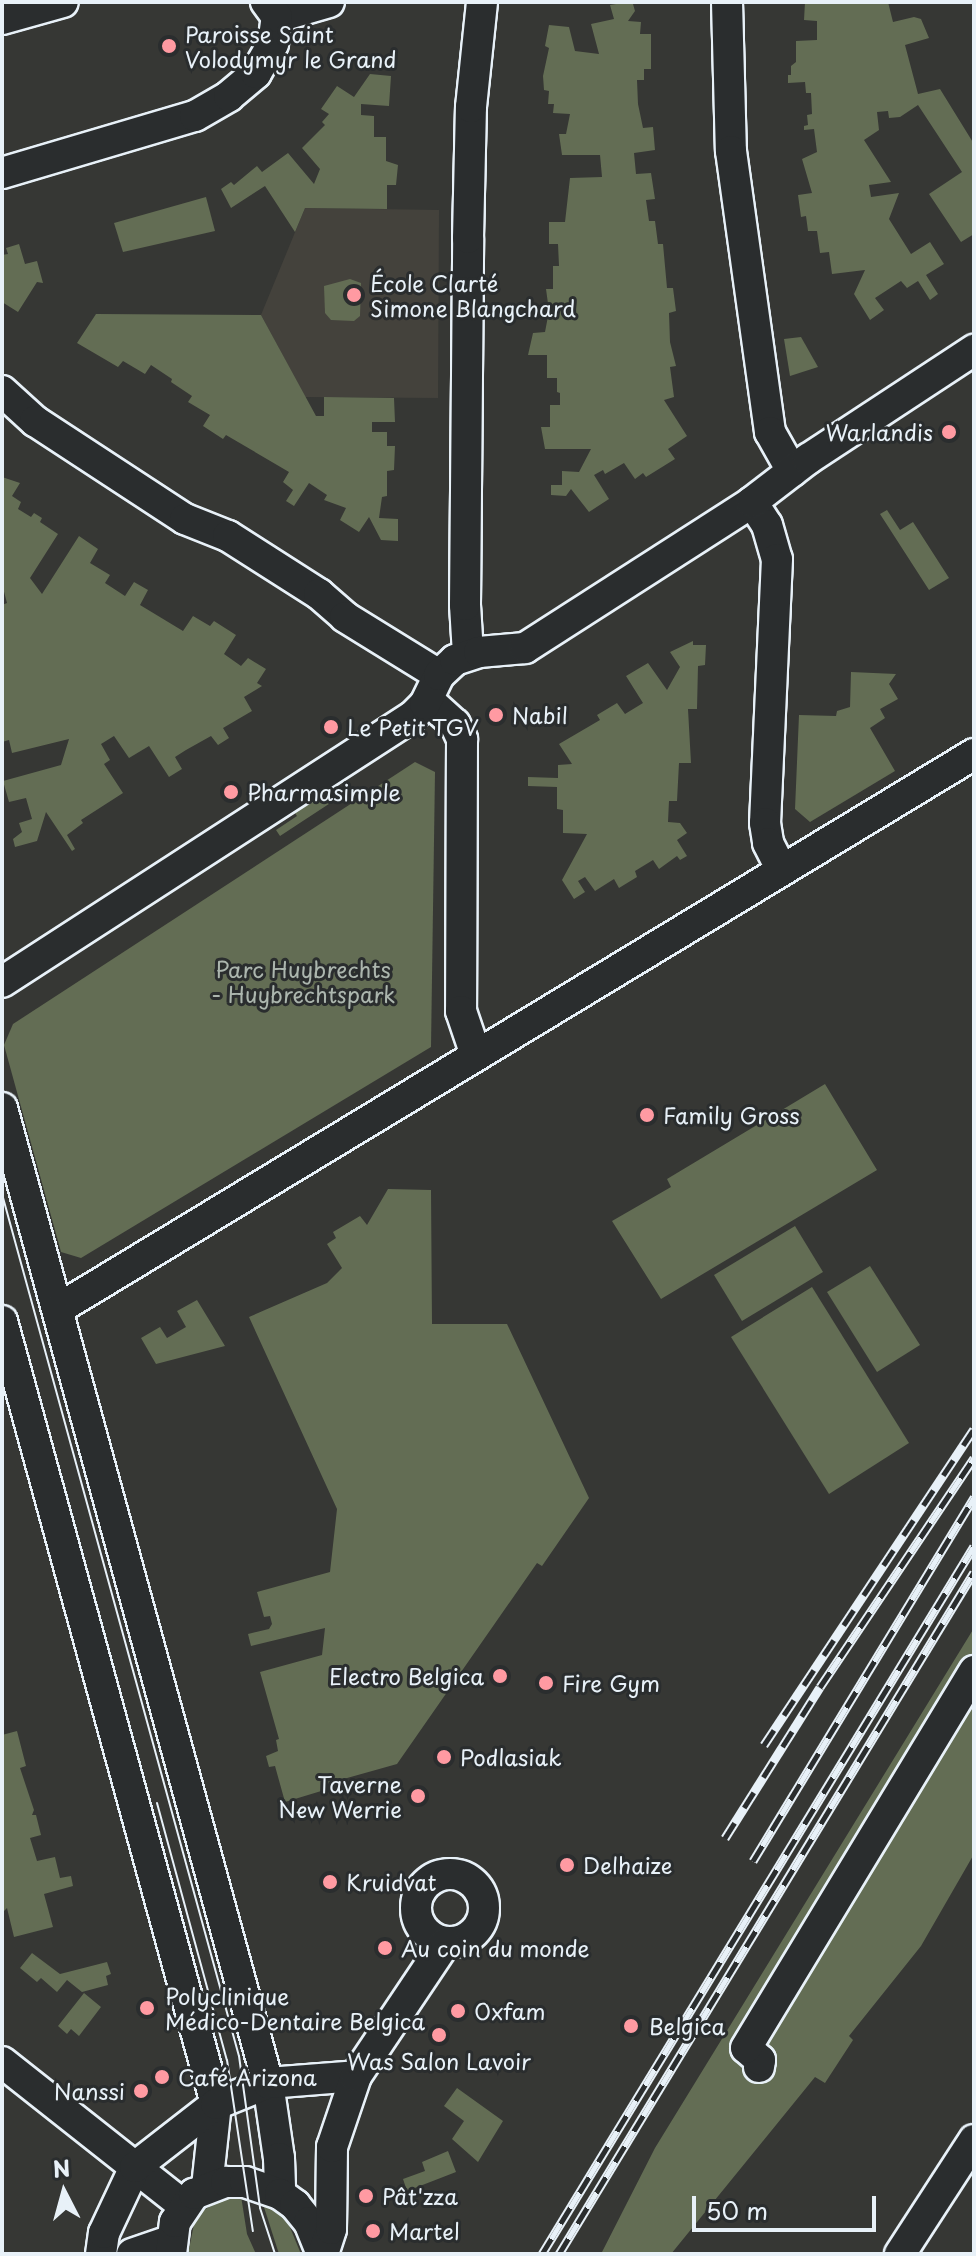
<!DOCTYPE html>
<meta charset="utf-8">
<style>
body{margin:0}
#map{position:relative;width:976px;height:2256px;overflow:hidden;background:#363734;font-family:"Playpen Sans",sans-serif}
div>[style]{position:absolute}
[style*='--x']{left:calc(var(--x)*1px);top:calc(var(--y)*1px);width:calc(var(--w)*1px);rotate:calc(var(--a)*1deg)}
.built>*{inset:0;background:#44423c}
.green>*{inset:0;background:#636d54}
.roads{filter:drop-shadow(2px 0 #e8f1f8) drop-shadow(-2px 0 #e8f1f8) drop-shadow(0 2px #e8f1f8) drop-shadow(0 -2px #e8f1f8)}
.minor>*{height:30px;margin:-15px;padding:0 15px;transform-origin:15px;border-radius:15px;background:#2a2d2e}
.minor>.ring{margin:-15px;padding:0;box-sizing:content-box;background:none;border:30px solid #2a2d2e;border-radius:50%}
.tram>*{height:2px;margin:-1px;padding:0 1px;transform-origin:1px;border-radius:1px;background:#e8f1f8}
.rail>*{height:9px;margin-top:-4.5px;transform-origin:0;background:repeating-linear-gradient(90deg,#2a2d2e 0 18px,#e8f1f8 0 36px);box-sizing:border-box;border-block:2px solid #e8f1f8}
.dots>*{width:22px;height:22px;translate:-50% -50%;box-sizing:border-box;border:4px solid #2a2d2e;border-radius:50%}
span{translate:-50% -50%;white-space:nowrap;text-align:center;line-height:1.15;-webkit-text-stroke:6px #2a2d2e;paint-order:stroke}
.poi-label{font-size:22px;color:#e8f1f8}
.left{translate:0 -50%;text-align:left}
.right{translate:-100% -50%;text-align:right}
.park-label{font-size:22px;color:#acb6ae}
.frame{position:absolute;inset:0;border:4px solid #e8f1f8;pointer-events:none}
.north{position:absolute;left:24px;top:2152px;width:80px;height:80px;-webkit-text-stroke:6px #2a2d2e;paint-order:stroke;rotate:354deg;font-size:22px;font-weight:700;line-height:32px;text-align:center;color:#e8f1f8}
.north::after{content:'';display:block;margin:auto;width:28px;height:36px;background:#e8f1f8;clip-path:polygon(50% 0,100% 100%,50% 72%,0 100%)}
.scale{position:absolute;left:692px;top:2196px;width:184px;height:36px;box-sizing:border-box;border:4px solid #e8f1f8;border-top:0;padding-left:10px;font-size:24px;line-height:28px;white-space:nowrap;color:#e8f1f8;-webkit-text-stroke:6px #2a2d2e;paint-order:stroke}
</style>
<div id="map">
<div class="built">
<div style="clip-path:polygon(305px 208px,439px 210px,438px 398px,305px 397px,261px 315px)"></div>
</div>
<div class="green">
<div style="clip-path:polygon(628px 2px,633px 4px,635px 11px,628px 21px,641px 22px,640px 34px,651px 34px,651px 69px,644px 69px,644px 80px,637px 80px,638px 104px,643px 128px,653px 127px,655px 150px,634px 153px,636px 174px,651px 173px,655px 199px,646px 200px,649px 221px,655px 221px,658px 244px,663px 244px,667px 288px,673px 288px,676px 311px,669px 313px,670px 342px,676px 366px,670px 367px,674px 397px,664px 400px,687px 436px,668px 449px,675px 459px,646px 477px,643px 473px,635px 479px,624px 463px,605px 474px,603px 470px,594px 475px,609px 499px,589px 512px,571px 489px,566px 496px,551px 495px,551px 485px,562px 485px,562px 471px,579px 472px,591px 449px,545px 449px,541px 427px,550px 427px,550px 405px,560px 405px,560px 393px,557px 392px,557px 378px,547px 378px,547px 355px,528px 355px,533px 333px,545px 332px,549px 311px,546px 289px,553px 289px,553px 266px,559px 266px,558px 244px,549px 244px,549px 222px,565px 222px,570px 178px,602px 177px,600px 155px,562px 155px,559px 134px,566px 134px,570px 114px,553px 113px,554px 104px,548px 104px,549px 91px,544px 90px,543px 76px,549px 48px,545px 46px,549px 25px,569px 27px,575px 51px,599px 54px,591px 24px,614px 19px,610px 5px)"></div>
<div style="clip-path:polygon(805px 2px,888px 2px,893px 22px,914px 17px,921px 19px,929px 38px,905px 45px,918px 94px,940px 89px,974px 144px,974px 234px,961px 242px,929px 194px,962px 172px,918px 105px,900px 117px,889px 118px,888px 111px,877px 112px,879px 130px,864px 140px,891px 182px,869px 185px,871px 197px,899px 193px,889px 219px,911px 254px,930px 242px,944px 264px,926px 275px,938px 294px,930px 300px,918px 281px,907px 288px,901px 281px,875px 298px,884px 310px,870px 320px,854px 294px,865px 270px,832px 274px,829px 252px,820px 253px,817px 231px,808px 231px,806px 216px,801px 217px,798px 195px,812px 193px,802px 159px,817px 152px,814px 129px,804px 130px,804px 126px,808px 125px,807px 115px,812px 114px,811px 93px,806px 93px,805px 82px,788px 83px,788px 75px,791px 75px,791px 66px,796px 62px,796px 41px,817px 40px,817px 21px,804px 20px)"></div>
<div style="clip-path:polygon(370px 74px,391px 76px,389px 106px,361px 104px,361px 115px,374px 116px,374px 137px,386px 137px,386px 161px,398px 165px,396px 185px,387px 185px,387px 209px,305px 208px,295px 232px,265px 186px,231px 208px,221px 189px,231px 182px,234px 185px,257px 166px,262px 172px,288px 153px,314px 184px,320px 169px,302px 148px,325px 125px,322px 122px,329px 114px,321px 109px,337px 86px,354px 97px)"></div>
<div style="clip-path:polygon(206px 197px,215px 231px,123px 252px,114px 223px)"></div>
<div style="clip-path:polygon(19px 244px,25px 264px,37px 261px,43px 283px,37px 282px,18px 312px,2px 302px,2px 255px,8px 254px,6px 248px)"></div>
<div style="clip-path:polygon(350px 279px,361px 283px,360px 316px,354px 321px,331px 320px,325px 313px,324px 286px)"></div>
<div style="clip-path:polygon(96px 314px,261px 315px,316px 416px,324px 416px,324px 397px,394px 398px,395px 422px,372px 422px,372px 432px,387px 432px,387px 446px,395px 446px,394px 470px,387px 471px,387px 496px,382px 497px,379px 518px,398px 519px,398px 541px,381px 540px,369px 517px,359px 532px,340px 520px,346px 508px,324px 500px,327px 495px,309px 483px,294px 506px,286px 501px,293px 490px,283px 482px,289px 472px,226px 435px,223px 439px,203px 426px,210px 415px,188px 402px,192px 396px,171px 382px,172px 379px,151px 365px,145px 374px,123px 361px,118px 367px,77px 343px)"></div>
<div style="clip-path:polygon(801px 337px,818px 367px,790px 376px,784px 339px)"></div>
<div style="clip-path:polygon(2px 477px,20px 483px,12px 496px,21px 502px,18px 509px,31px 517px,34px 513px,42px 518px,40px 522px,58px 534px,30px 578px,42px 594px,79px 536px,98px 549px,90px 563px,110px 575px,105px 583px,125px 596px,134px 582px,148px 590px,140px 605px,183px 631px,193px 616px,210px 626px,214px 621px,236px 635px,224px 654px,241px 666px,248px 658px,266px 669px,257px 683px,262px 686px,244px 697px,252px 711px,223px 728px,229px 738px,218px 745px,211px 736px,186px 750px,175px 757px,182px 769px,169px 777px,149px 746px,129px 758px,114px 736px,101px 744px,110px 760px,104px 764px,123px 793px,81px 820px,83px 823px,67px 835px,75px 849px,72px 851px,46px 812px,37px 841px,15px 847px,13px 839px,22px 832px,19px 823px,32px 819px,26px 798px,9px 802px,3px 781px,61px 765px,69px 739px,12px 753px,9px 740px,2px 742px,2px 605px,7px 603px,2px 584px)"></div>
<div style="clip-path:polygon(887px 510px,900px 530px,913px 522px,949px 578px,929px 590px,880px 514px)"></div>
<div style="clip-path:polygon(693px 641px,693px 645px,706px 645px,705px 665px,698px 666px,697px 709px,688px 709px,691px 763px,679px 763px,677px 801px,669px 801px,668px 822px,680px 823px,687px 833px,677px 840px,687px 856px,680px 860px,677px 856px,659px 869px,653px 860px,635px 871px,637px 877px,619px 888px,614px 879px,595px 891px,585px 877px,578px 881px,585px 892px,574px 899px,562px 880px,587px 834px,563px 833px,563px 810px,557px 809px,557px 787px,528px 786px,528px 777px,558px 778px,558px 765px,572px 764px,559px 744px,600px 720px,597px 715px,617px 703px,625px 714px,643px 703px,626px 676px,648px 663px,667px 690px,680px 667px,670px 652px)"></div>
<div style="clip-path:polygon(851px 672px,896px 674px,889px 684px,898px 699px,880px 709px,885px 718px,870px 728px,895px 771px,810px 822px,795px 809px,799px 715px,836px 716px,837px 711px,850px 707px)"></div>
<div style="clip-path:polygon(415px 762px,435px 772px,431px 1047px,81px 1258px,61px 1252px,4px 1045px,13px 1024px)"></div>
<div style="clip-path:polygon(320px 788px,326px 797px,334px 792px,338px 798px,280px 836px,276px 830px,297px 816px,291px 807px)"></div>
<div style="clip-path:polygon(825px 1084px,877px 1170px,661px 1299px,612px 1221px,671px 1187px,667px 1179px)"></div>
<div style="clip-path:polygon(388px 1189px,431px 1190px,432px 1324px,507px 1324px,589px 1498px,542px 1566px,537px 1563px,397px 1764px,340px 1780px,341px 1785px,285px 1802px,275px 1766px,269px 1767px,266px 1756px,278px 1751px,276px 1740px,279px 1739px,260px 1672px,322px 1655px,325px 1628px,251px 1646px,248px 1634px,269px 1629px,272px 1624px,270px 1616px,264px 1617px,257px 1592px,330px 1572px,337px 1509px,249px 1317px,327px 1283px,342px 1268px,327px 1244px,336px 1238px,333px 1232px,360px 1216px,367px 1225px)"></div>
<div style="clip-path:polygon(795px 1226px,823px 1272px,742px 1321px,714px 1275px)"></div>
<div style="clip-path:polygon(870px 1266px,920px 1345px,877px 1372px,827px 1292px)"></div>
<div style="clip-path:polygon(812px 1287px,909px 1443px,829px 1494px,731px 1337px)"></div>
<div style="clip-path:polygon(197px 1300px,225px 1346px,156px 1364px,141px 1338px,160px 1327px,167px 1338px,186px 1327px,177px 1311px)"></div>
<div style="clip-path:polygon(974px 1628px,974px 1854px,921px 1946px,849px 2036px,853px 2040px,825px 2083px,815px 2077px,671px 2254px,601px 2254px,655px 2148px)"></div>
<div style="clip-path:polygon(17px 1731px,26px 1766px,20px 1768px,34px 1810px,32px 1815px,36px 1815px,41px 1835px,30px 1838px,37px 1861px,55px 1857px,60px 1878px,71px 1876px,73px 1886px,44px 1894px,53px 1927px,14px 1937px,7px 1908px,2px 1913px,2px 1735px)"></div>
<div style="clip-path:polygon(32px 1953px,60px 1974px,107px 1962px,111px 1974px,106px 1976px,108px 1985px,82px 1992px,67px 1980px,57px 1992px,41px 1978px,37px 1982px,20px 1968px)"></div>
<div style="clip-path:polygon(84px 1993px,101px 2007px,79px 2036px,71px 2029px,67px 2034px,58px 2026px)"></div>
<div style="clip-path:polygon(457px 2088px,503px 2121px,478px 2162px,452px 2139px,464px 2121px,444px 2106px)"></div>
<div style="clip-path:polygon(448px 2151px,456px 2172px,407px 2191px,403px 2179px,425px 2171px,422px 2162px)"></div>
<div style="clip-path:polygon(228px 2196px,241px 2196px,247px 2234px,256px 2254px,188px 2254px,194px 2224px,204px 2210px)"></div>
<div style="clip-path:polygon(263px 2204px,287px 2220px,301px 2254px,279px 2254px)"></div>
</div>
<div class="roads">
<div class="minor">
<div style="--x:727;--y:2;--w:149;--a:88.5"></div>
<div style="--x:731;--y:151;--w:284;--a:82.1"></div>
<div style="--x:770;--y:432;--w:45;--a:60.6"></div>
<div style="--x:277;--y:17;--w:54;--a:-16.1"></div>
<div style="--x:2;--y:19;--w:63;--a:-15.6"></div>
<div style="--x:2;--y:173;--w:201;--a:-16.5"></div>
<div style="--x:195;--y:116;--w:39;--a:-30"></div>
<div style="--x:229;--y:96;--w:35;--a:-40"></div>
<div style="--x:256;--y:73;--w:34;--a:-60"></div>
<div style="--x:273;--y:44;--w:27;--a:-82"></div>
<div style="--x:277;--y:17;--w:19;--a:-126"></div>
<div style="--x:2;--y:391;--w:45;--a:42.3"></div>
<div style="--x:35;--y:421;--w:179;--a:33.2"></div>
<div style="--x:185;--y:519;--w:46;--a:21.6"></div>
<div style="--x:228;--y:536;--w:108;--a:32.5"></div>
<div style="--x:319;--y:594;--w:35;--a:41"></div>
<div style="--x:345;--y:617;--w:110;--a:31.7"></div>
<div style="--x:752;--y:502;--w:27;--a:57"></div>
<div style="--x:767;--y:525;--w:35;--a:74"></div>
<div style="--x:777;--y:559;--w:264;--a:92.6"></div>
<div style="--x:765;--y:823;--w:20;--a:81"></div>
<div style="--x:768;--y:843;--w:30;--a:63"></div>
<div style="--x:468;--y:654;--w:49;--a:-93.5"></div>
<div style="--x:465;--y:605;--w:367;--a:-89.5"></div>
<div style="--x:468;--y:238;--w:131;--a:-88.7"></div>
<div style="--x:471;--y:107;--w:106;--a:-84"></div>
<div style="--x:428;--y:700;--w:36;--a:42"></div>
<div style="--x:455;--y:724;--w:17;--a:65"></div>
<div style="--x:462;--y:739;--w:272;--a:90.2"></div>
<div style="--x:461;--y:1011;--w:46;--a:71.2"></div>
<div style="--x:2;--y:982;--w:488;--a:-32.9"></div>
<div style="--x:412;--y:717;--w:18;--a:-45"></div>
<div style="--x:425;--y:704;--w:32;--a:-64"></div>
<div style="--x:439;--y:675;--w:22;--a:-43"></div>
<div style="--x:455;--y:660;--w:25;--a:-18"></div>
<div style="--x:479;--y:652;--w:46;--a:-5"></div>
<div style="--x:525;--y:648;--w:270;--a:-32.7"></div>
<div style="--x:752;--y:502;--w:71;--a:-37.5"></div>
<div style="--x:808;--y:459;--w:199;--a:-33.3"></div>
<div style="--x:2;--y:1108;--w:1011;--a:74.74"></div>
<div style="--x:268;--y:2083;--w:76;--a:81.7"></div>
<div style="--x:279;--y:2158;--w:36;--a:88"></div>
<div style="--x:58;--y:1309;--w:1071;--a:-31.21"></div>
<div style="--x:2;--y:1321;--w:812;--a:74.71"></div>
<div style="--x:216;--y:2104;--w:83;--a:96.2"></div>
<div class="ring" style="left:416px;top:1874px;width:38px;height:38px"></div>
<div style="--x:2;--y:2062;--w:231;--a:38.3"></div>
<div style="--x:759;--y:2067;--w:7;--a:-82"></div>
<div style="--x:760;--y:2060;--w:18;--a:-139"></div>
<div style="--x:746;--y:2048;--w:441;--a:-58.8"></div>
<div style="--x:101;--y:2254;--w:21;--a:-82"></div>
<div style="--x:104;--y:2233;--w:73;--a:-64.8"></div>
<div style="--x:135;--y:2167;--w:103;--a:-37.9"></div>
<div style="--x:216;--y:2104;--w:56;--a:-22"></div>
<div style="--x:268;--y:2083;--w:88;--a:-4.5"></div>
<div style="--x:132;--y:2254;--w:40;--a:-18.9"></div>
<div style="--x:171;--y:2254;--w:32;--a:-83"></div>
<div style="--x:175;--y:2222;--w:34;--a:-56"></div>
<div style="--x:194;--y:2194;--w:34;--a:-21"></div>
<div style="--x:226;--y:2182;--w:19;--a:0"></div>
<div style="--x:245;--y:2182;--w:37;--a:19"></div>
<div style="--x:280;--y:2194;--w:19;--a:36"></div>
<div style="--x:295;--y:2205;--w:22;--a:51"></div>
<div style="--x:309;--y:2222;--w:35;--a:68"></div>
<div style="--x:323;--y:2254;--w:26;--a:-72"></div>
<div style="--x:331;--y:2229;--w:82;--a:-89.3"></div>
<div style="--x:332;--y:2147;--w:75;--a:-71.3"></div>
<div style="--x:356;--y:2076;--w:160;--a:-56.2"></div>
<div style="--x:900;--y:2254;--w:136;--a:-57"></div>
</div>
</div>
<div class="tram">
<div style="--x:2;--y:1194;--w:894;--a:74.63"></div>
<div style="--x:239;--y:2056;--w:153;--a:82.1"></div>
<div style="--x:260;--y:2208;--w:48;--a:71.9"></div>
<div style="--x:157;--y:1803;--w:266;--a:74.8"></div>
<div style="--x:227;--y:2060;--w:173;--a:81.4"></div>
</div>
<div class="rail">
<div style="--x:764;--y:1745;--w:379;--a:-56.4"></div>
<div style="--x:725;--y:1838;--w:178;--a:-57.8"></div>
<div style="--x:820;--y:1687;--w:276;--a:-56.1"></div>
<div style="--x:753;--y:1861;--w:426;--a:-58.7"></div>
<div style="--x:542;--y:2254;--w:829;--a:-58.61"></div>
<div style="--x:559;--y:2254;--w:798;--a:-58.68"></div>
</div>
<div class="dots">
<div style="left:169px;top:46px;background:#ff9aa2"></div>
<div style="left:354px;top:295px;background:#ff9aa2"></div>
<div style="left:949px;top:432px;background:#ff9aa2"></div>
<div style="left:496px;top:715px;background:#ff9aa2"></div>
<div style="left:331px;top:727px;background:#ff9aa2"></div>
<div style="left:231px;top:792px;background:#ff9aa2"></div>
<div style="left:647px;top:1115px;background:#ff9aa2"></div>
<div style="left:500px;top:1676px;background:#ff9aa2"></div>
<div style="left:546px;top:1683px;background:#ff9aa2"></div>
<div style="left:444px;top:1757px;background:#ff9aa2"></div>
<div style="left:418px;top:1796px;background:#ff9aa2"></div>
<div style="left:567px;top:1865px;background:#ff9aa2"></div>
<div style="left:330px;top:1882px;background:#ff9aa2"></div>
<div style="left:385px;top:1948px;background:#ff9aa2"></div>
<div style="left:147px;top:2008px;background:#ff9aa2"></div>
<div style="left:458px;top:2011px;background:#ff9aa2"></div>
<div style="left:631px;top:2026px;background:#ff9aa2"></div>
<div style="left:439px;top:2035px;background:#ff9aa2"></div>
<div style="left:162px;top:2077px;background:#ff9aa2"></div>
<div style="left:141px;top:2091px;background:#ff9aa2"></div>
<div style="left:366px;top:2196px;background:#ff9aa2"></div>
<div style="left:373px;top:2231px;background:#ff9aa2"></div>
</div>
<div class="poi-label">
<span class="left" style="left:185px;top:46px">Paroisse Saint<br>Volodymyr le Grand</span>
<span class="left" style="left:370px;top:295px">École Clarté<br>Simone Blangchard</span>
<span class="right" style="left:933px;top:432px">Warlandis</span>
<span class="left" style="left:512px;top:715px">Nabil</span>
<span class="left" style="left:347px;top:727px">Le Petit TGV</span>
<span class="left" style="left:247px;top:792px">Pharmasimple</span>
<span class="left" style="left:663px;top:1115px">Family Gross</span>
<span class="right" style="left:484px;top:1676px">Electro Belgica</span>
<span class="left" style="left:562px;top:1683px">Fire Gym</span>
<span class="left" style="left:460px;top:1757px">Podlasiak</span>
<span class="right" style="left:402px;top:1796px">Taverne<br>New Werrie</span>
<span class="left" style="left:583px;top:1865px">Delhaize</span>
<span class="left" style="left:346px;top:1882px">Kruidvat</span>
<span class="left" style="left:401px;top:1948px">Au coin du monde</span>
<span class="left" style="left:165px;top:2008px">Polyclinique<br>Médico-Dentaire Belgica</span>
<span class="left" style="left:474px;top:2011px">Oxfam</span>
<span class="left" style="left:649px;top:2026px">Belgica</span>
<span style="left:439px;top:2061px">Was Salon Lavoir</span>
<span class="left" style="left:178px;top:2077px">Café Arizona</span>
<span class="right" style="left:125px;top:2091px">Nanssi</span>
<span class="left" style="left:382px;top:2196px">Pât'zza</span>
<span class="left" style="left:389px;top:2231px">Martel</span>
</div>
<div class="park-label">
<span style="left:303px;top:981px">Parc Huybrechts<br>- Huybrechtspark</span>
</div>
<div class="frame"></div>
<div class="north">N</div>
<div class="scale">50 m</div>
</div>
